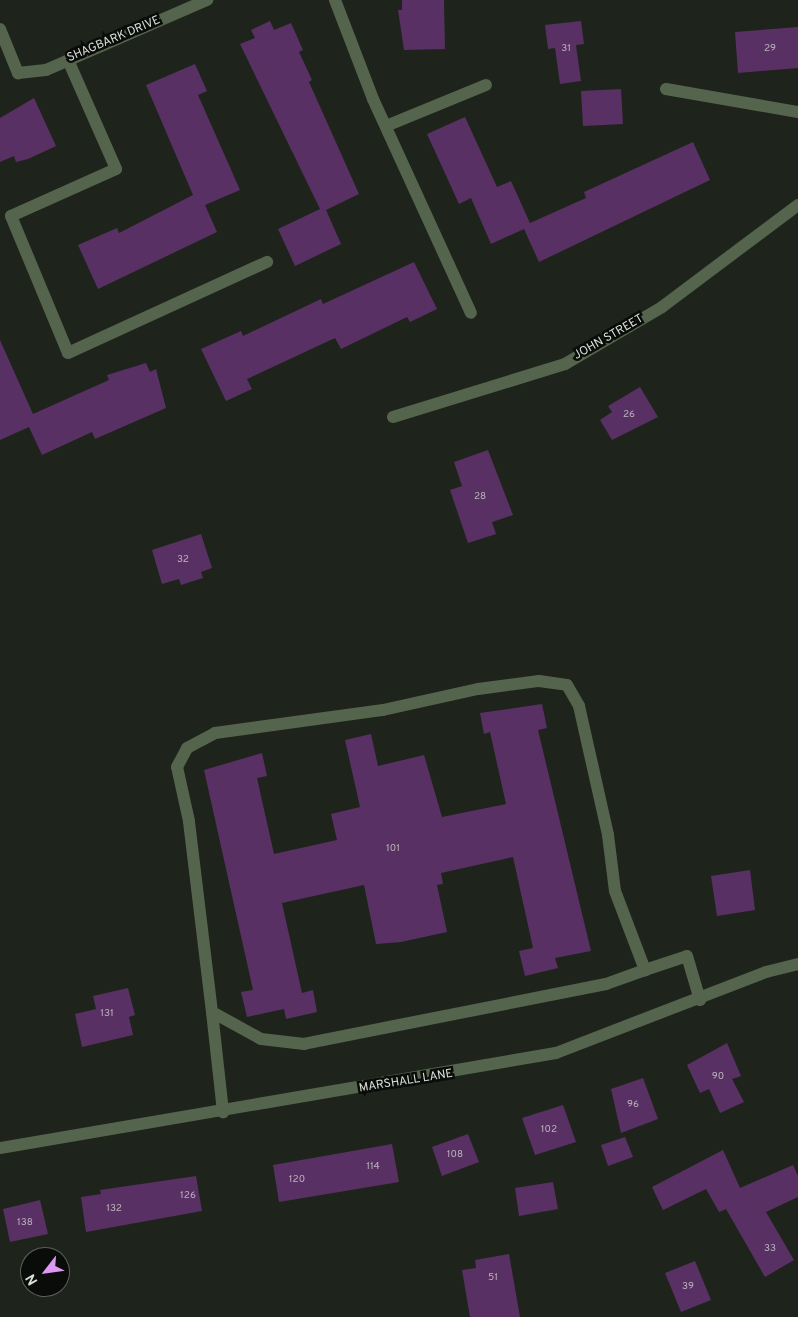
<!DOCTYPE html>
<style>
body{margin:0}
#map{position:relative;width:798px;height:1317px;overflow:hidden;background:#1e241b;font-family:Overpass,sans-serif}
div>[style]{position:absolute}
[style*='--x']{left:calc(var(--x)*1px);top:calc(var(--y)*1px);width:calc(var(--w)*1px);rotate:calc(var(--a)*1deg)}
.building>*{inset:0;background:#583063}
.service>*{height:12px;margin:-6px;padding:0 6px;transform-origin:6px;border-radius:6px;background:#55654d}
.minor>*{height:12px;margin:-6px;padding:0 6px;transform-origin:6px;border-radius:6px;background:#55654d}
.tertiary>*{height:12px;margin:-6px;padding:0 6px;transform-origin:6px;border-radius:6px;background:#55654d}
span{translate:-50% -50%;white-space:nowrap;text-align:center;line-height:1.15;-webkit-text-stroke:5px #090c08;paint-order:stroke}
.number-label{font-size:10px;color:#bbb4bc}
.number-label span{-webkit-text-stroke-width:0}
.street-label{font-size:12px;color:#dce0da}
.north{position:absolute;left:20px;top:1247px;width:50px;height:50px;box-sizing:border-box;background:#090c08;border:1px solid #5d615c;border-radius:50%;rotate:240deg;font-size:14px;font-weight:700;line-height:20px;text-align:center;color:#dce0da}
.north::after{content:'';display:block;margin:auto;width:18px;height:22px;background:#de98f3;clip-path:polygon(50% 0,100% 100%,50% 72%,0 100%)}
</style>
<div id="map">
<div class="building">
<div style="clip-path:polygon(402px 0,444px 0,445px 49px,404px 50px,398px 10px,402px 10px)"></div>
<div style="clip-path:polygon(270px 21px,274px 30px,291px 23px,303px 50px,299px 52px,312px 80px,309px 82px,359px 194px,326px 210px,341px 244px,295px 266px,278px 229px,320px 209px,240px 44px,255px 38px,251px 30px)"></div>
<div style="clip-path:polygon(581px 21px,584px 44px,576px 45px,581px 81px,560px 84px,555px 48px,548px 49px,545px 25px)"></div>
<div style="clip-path:polygon(798px 27px,798px 68px,738px 73px,735px 32px)"></div>
<div style="clip-path:polygon(195px 64px,207px 91px,198px 95px,240px 190px,205px 205px,217px 232px,98px 289px,78px 245px,117px 228px,119px 233px,193px 195px,146px 85px)"></div>
<div style="clip-path:polygon(621px 89px,623px 124px,583px 126px,581px 91px)"></div>
<div style="clip-path:polygon(34px 98px,56px 146px,28px 159px,16px 162px,14px 156px,0 162px,0 118px)"></div>
<div style="clip-path:polygon(465px 117px,497px 187px,511px 181px,530px 223px,586px 198px,584px 192px,693px 142px,710px 180px,539px 262px,524px 229px,491px 244px,471px 198px,459px 204px,427px 134px)"></div>
<div style="clip-path:polygon(414px 262px,437px 309px,410px 322px,407px 317px,341px 349px,335px 338px,247px 379px,252px 389px,226px 401px,201px 349px,241px 331px,243px 336px,321px 299px,323px 304px)"></div>
<div style="clip-path:polygon(0 340px,33px 414px,109px 380px,107px 375px,146px 363px,150px 372px,156px 369px,166px 408px,95px 439px,92px 432px,42px 455px,29px 427px,0 440px)"></div>
<div style="clip-path:polygon(640px 387px,658px 417px,612px 440px,600px 420px,612px 412px,608px 406px)"></div>
<div style="clip-path:polygon(488px 450px,513px 515px,492px 522px,496px 534px,468px 543px,450px 490px,462px 486px,454px 462px)"></div>
<div style="clip-path:polygon(201px 534px,212px 568px,201px 572px,203px 578px,181px 585px,179px 579px,162px 584px,152px 550px)"></div>
<div style="clip-path:polygon(542px 704px,547px 728px,538px 730px,591px 951px,555px 958px,558px 968px,525px 976px,519px 951px,533px 948px,513px 857px,441px 873px,443px 884px,437px 885px,447px 932px,401px 942px,376px 944px,364px 885px,282px 903px,302px 993px,313px 990px,317px 1012px,286px 1019px,284px 1009px,247px 1017px,241px 992px,253px 990px,204px 770px,262px 753px,267px 776px,257px 778px,274px 854px,337px 840px,331px 814px,360px 807px,345px 740px,371px 734px,378px 766px,424px 755px,442px 817px,506px 804px,490px 732px,484px 734px,480px 713px)"></div>
<div style="clip-path:polygon(750px 870px,755px 910px,717px 916px,711px 876px)"></div>
<div style="clip-path:polygon(128px 988px,135px 1015px,129px 1017px,133px 1035px,82px 1047px,75px 1014px,96px 1009px,93px 996px)"></div>
<div style="clip-path:polygon(727px 1043px,741px 1076px,732px 1079px,744px 1102px,720px 1113px,709px 1089px,700px 1093px,687px 1065px)"></div>
<div style="clip-path:polygon(643px 1078px,658px 1119px,621px 1133px,611px 1089px)"></div>
<div style="clip-path:polygon(563px 1105px,576px 1142px,535px 1155px,522px 1118px)"></div>
<div style="clip-path:polygon(468px 1134px,479px 1162px,442px 1176px,432px 1147px)"></div>
<div style="clip-path:polygon(625px 1137px,633px 1157px,608px 1166px,601px 1145px)"></div>
<div style="clip-path:polygon(392px 1144px,399px 1182px,279px 1202px,273px 1165px)"></div>
<div style="clip-path:polygon(723px 1150px,740px 1188px,793px 1165px,798px 1176px,798px 1197px,766px 1212px,794px 1260px,765px 1277px,726px 1209px,719px 1212px,706px 1189px,663px 1210px,652px 1187px)"></div>
<div style="clip-path:polygon(196px 1176px,202px 1211px,86px 1232px,81px 1197px,101px 1194px,100px 1190px)"></div>
<div style="clip-path:polygon(553px 1182px,558px 1209px,519px 1216px,515px 1188px)"></div>
<div style="clip-path:polygon(40px 1200px,48px 1234px,10px 1242px,3px 1209px)"></div>
<div style="clip-path:polygon(509px 1254px,520px 1317px,470px 1317px,462px 1270px,476px 1268px,475px 1260px)"></div>
<div style="clip-path:polygon(695px 1261px,711px 1300px,681px 1312px,665px 1273px)"></div>
</div>
<div class="service">
<div style="--x:335;--y:0;--w:106;--a:69"></div>
<div style="--x:373;--y:99;--w:235;--a:65.4"></div>
<div style="--x:0;--y:29;--w:48;--a:67.8"></div>
<div style="--x:68;--y:60;--w:119;--a:66.2"></div>
<div style="--x:116;--y:169;--w:115;--a:155.9"></div>
<div style="--x:11;--y:216;--w:148;--a:67.4"></div>
<div style="--x:68;--y:353;--w:219;--a:-24.6"></div>
<div style="--x:666;--y:89;--w:134;--a:9.9"></div>
<div style="--x:386;--y:126;--w:108;--a:-22.3"></div>
<div style="--x:645;--y:970;--w:44;--a:-18.4"></div>
<div style="--x:687;--y:956;--w:46;--a:73.5"></div>
<div style="--x:212;--y:1012;--w:192;--a:-96.9"></div>
<div style="--x:189;--y:821;--w:55;--a:-102.5"></div>
<div style="--x:177;--y:767;--w:21;--a:-62"></div>
<div style="--x:187;--y:748;--w:32;--a:-28"></div>
<div style="--x:215;--y:733;--w:170;--a:-7.8"></div>
<div style="--x:383;--y:710;--w:97;--a:-12.5"></div>
<div style="--x:478;--y:689;--w:62;--a:-7.5"></div>
<div style="--x:539;--y:681;--w:28;--a:8"></div>
<div style="--x:567;--y:685;--w:24;--a:60"></div>
<div style="--x:579;--y:706;--w:132;--a:77.3"></div>
<div style="--x:608;--y:835;--w:56;--a:82.9"></div>
<div style="--x:615;--y:891;--w:85;--a:69.2"></div>
<div style="--x:645;--y:970;--w:41;--a:160.3"></div>
<div style="--x:606;--y:984;--w:308;--a:168.8"></div>
<div style="--x:304;--y:1044;--w:43;--a:-173.4"></div>
<div style="--x:261;--y:1039;--w:56;--a:-151.1"></div>
<div style="--x:212;--y:1012;--w:101;--a:83.7"></div>
</div>
<div class="minor">
<div style="--x:18;--y:73;--w:28;--a:-6"></div>
<div style="--x:46;--y:70;--w:176;--a:-23.5"></div>
<div style="--x:393;--y:417;--w:180;--a:-17.1"></div>
<div style="--x:565;--y:364;--w:113;--a:-30.4"></div>
<div style="--x:662;--y:307;--w:170;--a:-36.9"></div>
</div>
<div class="tertiary">
<div style="--x:0;--y:1148;--w:564;--a:-9.7"></div>
<div style="--x:556;--y:1053;--w:225;--a:-21.1"></div>
<div style="--x:766;--y:972;--w:33;--a:-14"></div>
</div>
<div class="number-label">
<span style="left:566px;top:49px">31</span>
<span style="left:770px;top:49px">29</span>
<span style="left:629px;top:415px">26</span>
<span style="left:480px;top:497px">28</span>
<span style="left:183px;top:560px">32</span>
<span style="left:393px;top:849px">101</span>
<span style="left:107px;top:1014px">131</span>
<span style="left:718px;top:1077px">90</span>
<span style="left:633px;top:1105px">96</span>
<span style="left:549px;top:1130px">102</span>
<span style="left:455px;top:1155px">108</span>
<span style="left:373px;top:1167px">114</span>
<span style="left:297px;top:1180px">120</span>
<span style="left:188px;top:1196px">126</span>
<span style="left:114px;top:1209px">132</span>
<span style="left:25px;top:1223px">138</span>
<span style="left:770px;top:1249px">33</span>
<span style="left:493px;top:1278px">51</span>
<span style="left:688px;top:1287px">39</span>
</div>
<div class="street-label">
<span style="left:114px;top:40px;rotate:-23deg">SHAGBARK DRIVE</span>
<span style="left:609px;top:338px;rotate:-30deg">JOHN STREET</span>
<span style="left:406px;top:1082px;rotate:-9deg">MARSHALL LANE</span>
</div>
<div class="north">N</div>
</div>
